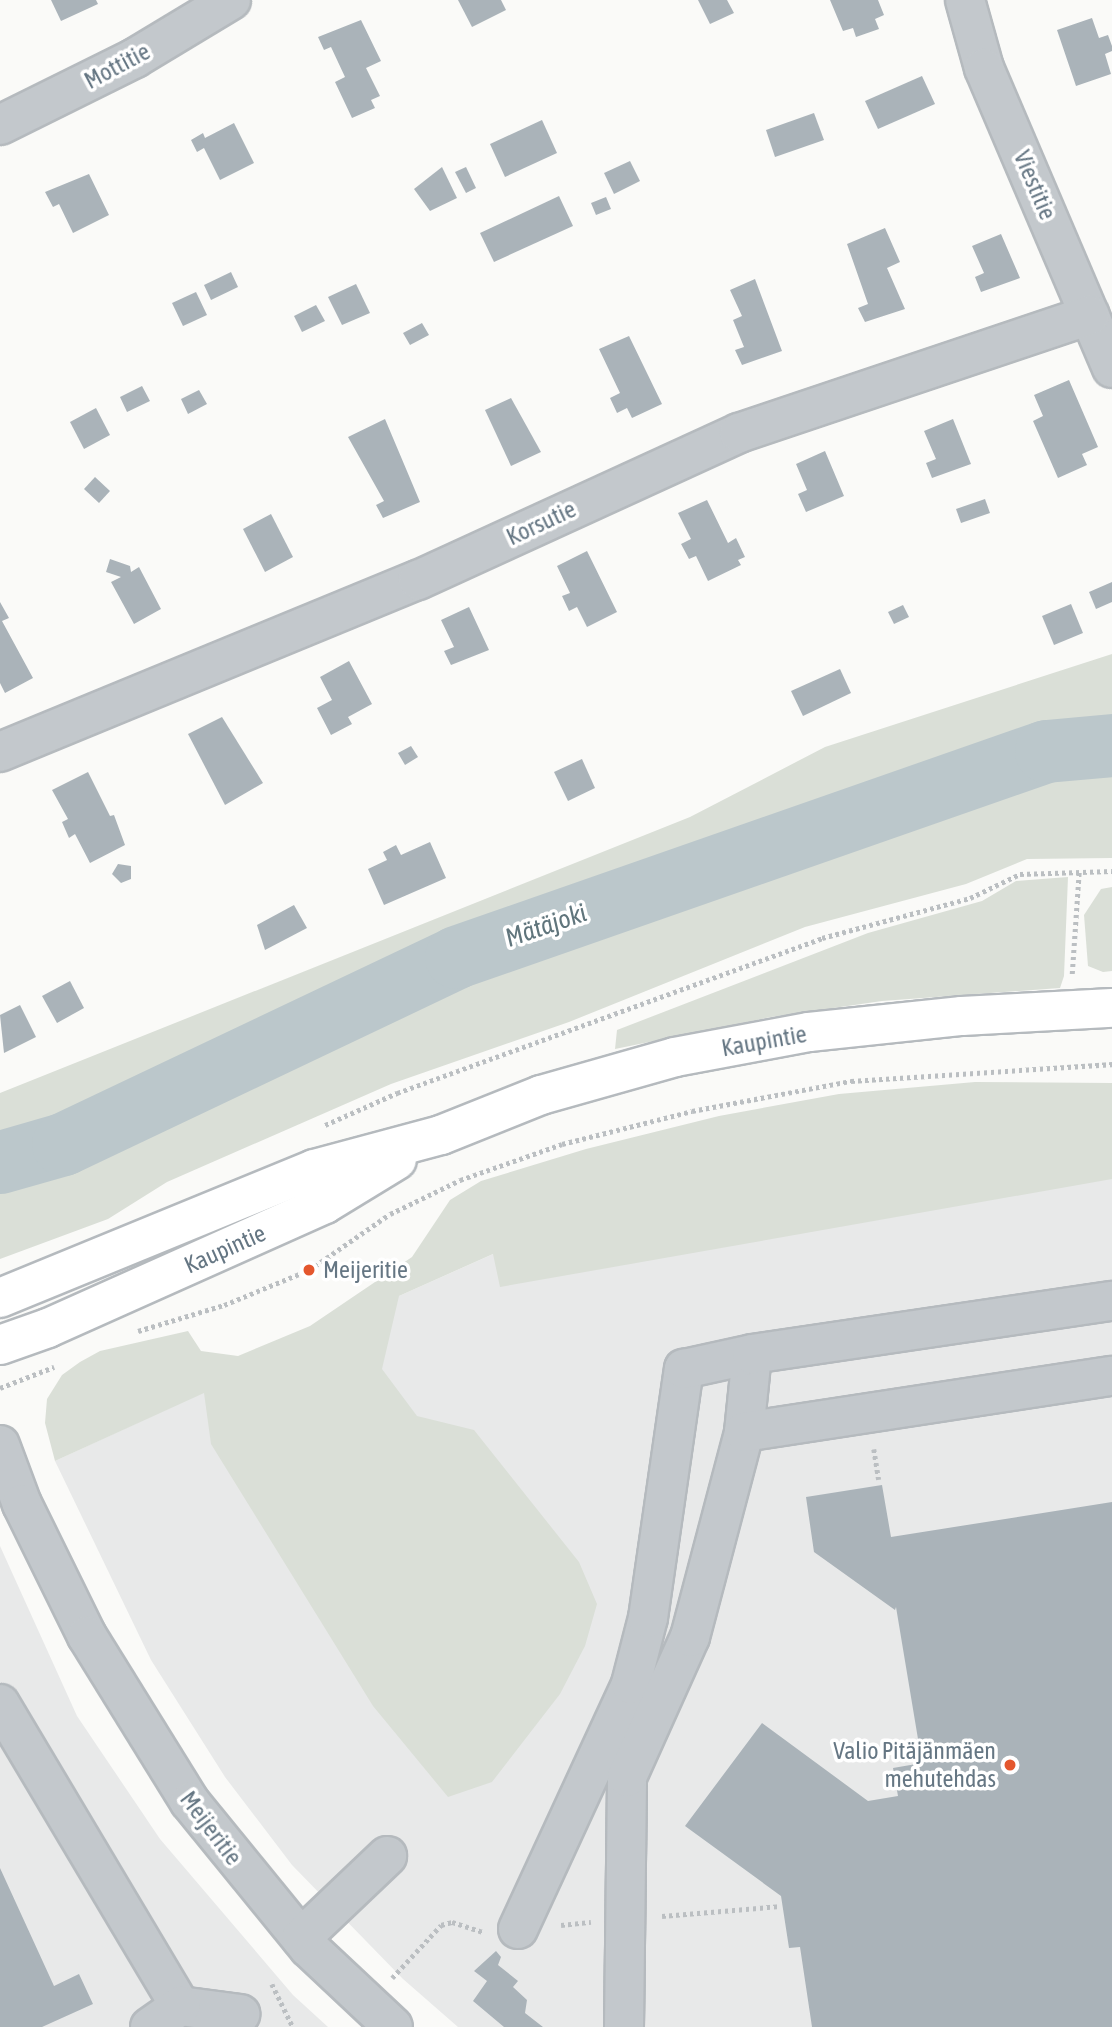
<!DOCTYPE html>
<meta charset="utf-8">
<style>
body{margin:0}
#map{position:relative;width:1112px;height:2027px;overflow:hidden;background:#fafaf8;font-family:"Asap Condensed",sans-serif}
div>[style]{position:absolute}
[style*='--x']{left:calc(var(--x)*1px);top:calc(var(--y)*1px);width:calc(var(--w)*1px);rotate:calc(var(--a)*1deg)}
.built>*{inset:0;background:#e8e9e9}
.green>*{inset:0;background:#dadfd7}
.river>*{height:63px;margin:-31.5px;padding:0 31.5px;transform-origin:31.5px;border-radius:31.5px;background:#bbc7cb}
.building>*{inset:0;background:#aab3b9}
.path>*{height:4.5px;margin-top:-2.25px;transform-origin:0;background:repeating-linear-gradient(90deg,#bbbfc2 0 3.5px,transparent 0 7px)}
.roads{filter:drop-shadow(2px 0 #b5babe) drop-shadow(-2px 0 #b5babe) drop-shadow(0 2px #b5babe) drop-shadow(0 -2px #b5babe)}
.minor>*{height:38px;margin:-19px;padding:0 19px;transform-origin:19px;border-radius:19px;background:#c3c8cc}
.major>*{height:38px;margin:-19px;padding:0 19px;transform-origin:19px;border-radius:19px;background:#fff}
.dots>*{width:19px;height:19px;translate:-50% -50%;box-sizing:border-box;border:4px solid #fff;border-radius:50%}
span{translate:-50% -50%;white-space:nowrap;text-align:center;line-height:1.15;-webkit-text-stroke:7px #fff;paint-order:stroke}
.street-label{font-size:24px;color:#657683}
.poi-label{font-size:24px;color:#657683}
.left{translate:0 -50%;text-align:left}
.right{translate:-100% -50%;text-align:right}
.water-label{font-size:26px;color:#60757c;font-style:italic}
</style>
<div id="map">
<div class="built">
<div style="clip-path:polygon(1112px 1135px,1112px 2027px,458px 2027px,403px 1979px,292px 1865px,225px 1777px,151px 1660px,55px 1461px,323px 1337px,399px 1296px,619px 1198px)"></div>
<div style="clip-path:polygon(0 1546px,77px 1716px,160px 1839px,293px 1995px,328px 2027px,0 2027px)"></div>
</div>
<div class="green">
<div style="clip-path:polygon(1112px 654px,1112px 858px,1027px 859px,966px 884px,805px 927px,569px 1022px,391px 1084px,167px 1182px,108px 1219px,0 1259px,0 1093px,690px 817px,825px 747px)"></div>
<div style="clip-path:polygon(1068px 877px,1064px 976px,1060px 988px,882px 1001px,771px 1017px,615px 1049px,617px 1030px,868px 933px,982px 901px,1016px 881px)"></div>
<div style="clip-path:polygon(1112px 887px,1112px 971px,1103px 972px,1088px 966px,1084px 915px,1101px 889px)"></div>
<div style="clip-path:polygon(975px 1082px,1112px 1083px,1112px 1179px,500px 1287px,493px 1254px,399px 1296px,382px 1369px,417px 1416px,474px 1430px,579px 1562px,597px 1604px,585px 1646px,560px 1694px,492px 1782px,448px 1797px,373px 1706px,211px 1444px,204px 1393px,55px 1461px,45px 1423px,47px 1399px,62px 1375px,80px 1362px,100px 1351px,188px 1331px,201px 1351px,238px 1356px,310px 1326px,412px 1257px,450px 1200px,481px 1181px,586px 1149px,719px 1116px,839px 1094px)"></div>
</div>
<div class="river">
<div style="--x:0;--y:1162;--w:66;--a:-15.9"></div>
<div style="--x:63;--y:1144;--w:435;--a:-25.4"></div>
<div style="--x:456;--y:957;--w:625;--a:-19.25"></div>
<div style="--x:1046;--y:751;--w:66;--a:-5.2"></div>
</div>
<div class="building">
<div style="clip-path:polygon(51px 0,96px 0,98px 4px,61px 21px)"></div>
<div style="clip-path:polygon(458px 0,501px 0,506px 10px,472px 27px)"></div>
<div style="clip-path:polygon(698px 0,727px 0,734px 13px,710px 24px)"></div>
<div style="clip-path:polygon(830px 0,878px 0,884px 15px,875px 19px,879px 29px,856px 37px,853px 28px,843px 31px)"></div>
<div style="clip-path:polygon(1092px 18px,1099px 38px,1108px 35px,1112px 46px,1112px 51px,1105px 54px,1111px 74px,1076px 86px,1057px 30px)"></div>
<div style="clip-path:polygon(361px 20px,381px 61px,366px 68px,380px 96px,371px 100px,375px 108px,352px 118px,335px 82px,345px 77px,331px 47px,324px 50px,318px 37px)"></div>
<div style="clip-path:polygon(922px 76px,935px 104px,878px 129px,865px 101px)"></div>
<div style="clip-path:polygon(814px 113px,824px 140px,775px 157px,766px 130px)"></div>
<div style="clip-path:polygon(542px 120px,557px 153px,505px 177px,490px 144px)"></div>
<div style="clip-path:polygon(234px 123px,254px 163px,220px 180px,204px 148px,197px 152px,191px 140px,203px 133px,205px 138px)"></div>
<div style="clip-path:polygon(630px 161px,640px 181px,614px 194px,604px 173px)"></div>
<div style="clip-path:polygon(442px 167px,457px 198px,430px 211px,414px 189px)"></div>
<div style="clip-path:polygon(466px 167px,476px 188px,466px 193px,455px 172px)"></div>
<div style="clip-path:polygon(89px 174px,109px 215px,73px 233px,59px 204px,53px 207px,45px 192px)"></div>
<div style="clip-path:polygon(559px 196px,573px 226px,494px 262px,480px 233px)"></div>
<div style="clip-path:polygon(606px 197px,611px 209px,596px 215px,591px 203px)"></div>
<div style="clip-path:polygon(885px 228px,900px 262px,887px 268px,905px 309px,865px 322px,858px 308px,868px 304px,847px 244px)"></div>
<div style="clip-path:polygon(1001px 234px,1020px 278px,981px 292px,975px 277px,984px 273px,972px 246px)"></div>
<div style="clip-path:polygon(231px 272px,238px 287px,211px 300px,204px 285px)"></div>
<div style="clip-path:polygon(755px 279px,782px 351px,742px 365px,735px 350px,744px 347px,733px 320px,742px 316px,730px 290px)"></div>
<div style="clip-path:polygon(356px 284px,370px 313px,342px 325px,328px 297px)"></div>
<div style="clip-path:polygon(196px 292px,207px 315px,183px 326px,172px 303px)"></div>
<div style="clip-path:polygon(316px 305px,325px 321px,302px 332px,294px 316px)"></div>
<div style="clip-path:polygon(422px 323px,429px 335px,410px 345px,403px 333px)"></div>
<div style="clip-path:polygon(629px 336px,662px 404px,632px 418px,627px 408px,617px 413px,610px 398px,620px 393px,599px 349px)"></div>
<div style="clip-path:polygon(1069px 380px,1098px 447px,1082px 454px,1087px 465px,1058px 478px,1033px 421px,1043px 416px,1034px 395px)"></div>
<div style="clip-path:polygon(142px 386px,150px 401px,127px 412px,120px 397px)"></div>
<div style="clip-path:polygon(199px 390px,207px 404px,188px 414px,181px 399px)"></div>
<div style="clip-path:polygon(511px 398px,541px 452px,511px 466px,485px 410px)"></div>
<div style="clip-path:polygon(96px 408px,110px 435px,84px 449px,70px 422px)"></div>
<div style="clip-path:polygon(385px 419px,420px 502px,383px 518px,376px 505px,384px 501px,348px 437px)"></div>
<div style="clip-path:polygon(953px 419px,971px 464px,932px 478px,926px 463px,936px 459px,924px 431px)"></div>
<div style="clip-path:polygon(825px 451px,844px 496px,806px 512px,798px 494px,807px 490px,796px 464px)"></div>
<div style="clip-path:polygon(95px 477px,110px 491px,99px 503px,84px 489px)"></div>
<div style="clip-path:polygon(985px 499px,990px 513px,961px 523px,956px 509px)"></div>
<div style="clip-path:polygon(707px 500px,728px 543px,736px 538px,745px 557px,738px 560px,741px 565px,708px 581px,696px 556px,689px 559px,681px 544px,691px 539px,678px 513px)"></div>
<div style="clip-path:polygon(271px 514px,293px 557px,265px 572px,243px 529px)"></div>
<div style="clip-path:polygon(587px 551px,617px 612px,587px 627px,577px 607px,569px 611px,562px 596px,570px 593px,557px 566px)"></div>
<div style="clip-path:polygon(110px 559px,130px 566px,131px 572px,139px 567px,161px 609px,134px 624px,111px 582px,121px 577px,106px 572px)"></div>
<div style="clip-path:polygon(1112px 582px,1112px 602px,1096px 609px,1089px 592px)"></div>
<div style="clip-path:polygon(0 602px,9px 618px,2px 621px,33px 678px,5px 693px,0 683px)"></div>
<div style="clip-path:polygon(1071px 604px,1083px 633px,1054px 645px,1042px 616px)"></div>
<div style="clip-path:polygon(903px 605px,909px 617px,894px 624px,888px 612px)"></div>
<div style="clip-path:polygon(469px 607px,489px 650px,451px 665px,444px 651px,454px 647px,441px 620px)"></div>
<div style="clip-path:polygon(349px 661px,372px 704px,348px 717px,352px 724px,331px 735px,317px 708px,332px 700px,320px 677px)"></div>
<div style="clip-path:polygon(840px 669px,851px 693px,803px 716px,791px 691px)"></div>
<div style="clip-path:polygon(222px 717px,263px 783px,225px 805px,188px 734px)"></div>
<div style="clip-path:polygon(411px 746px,418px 757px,405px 765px,398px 753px)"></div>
<div style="clip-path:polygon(582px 759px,595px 788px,568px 801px,554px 772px)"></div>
<div style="clip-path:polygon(88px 772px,110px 816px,114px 815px,125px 845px,90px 863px,75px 834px,69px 838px,62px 822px,68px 819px,52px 790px)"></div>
<div style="clip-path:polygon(430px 842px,446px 878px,384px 905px,368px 869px,387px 860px,383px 852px,396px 845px,401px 855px)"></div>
<div style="clip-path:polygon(118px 864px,131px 866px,131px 879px,121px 883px,112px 874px)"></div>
<div style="clip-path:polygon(294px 905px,307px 928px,265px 950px,257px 925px)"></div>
<div style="clip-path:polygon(70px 981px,84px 1008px,57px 1023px,42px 996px)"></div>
<div style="clip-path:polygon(20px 1005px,36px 1037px,4px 1053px,0 1015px)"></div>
<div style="clip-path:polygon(882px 1485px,891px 1537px,1112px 1502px,1112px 2027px,812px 2027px,800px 1947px,789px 1948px,781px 1896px,685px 1826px,762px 1723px,868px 1801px,898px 1796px,893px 1768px,922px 1763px,896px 1607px,895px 1610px,814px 1552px,806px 1497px)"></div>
<div style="clip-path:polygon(0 1868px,54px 1986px,79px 1974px,93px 2004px,42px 2027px,0 2027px)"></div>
<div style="clip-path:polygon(496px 1951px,501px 1957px,498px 1965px,518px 1981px,513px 1987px,527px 2000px,525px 2013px,543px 2027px,504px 2027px,473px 2001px,487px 1981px,474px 1971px)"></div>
</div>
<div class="path">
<div style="--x:1072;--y:974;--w:104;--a:-86.1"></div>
<div style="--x:325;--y:1125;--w:79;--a:-24"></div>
<div style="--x:397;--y:1093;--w:452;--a:-20"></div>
<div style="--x:822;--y:938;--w:153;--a:-15.1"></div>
<div style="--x:970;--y:898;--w:55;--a:-25.6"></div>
<div style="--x:1020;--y:874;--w:92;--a:-1.9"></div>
<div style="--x:138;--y:1331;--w:90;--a:-16.8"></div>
<div style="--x:224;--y:1305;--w:92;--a:-22.4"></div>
<div style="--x:309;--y:1270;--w:98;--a:-34.7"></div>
<div style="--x:390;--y:1214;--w:78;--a:-25.9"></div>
<div style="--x:460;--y:1180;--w:108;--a:-19.4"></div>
<div style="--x:562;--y:1144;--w:134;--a:-14.2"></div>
<div style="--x:692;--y:1111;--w:162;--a:-10.7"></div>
<div style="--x:851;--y:1081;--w:262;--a:-3.7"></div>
<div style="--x:0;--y:1388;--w:58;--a:-21.3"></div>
<div style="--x:874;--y:1449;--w:31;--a:81"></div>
<div style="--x:662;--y:1916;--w:118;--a:-4.8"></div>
<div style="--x:561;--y:1925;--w:30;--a:-6"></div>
<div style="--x:392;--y:1978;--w:72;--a:-47.2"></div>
<div style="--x:441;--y:1925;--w:11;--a:-15"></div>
<div style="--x:452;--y:1922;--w:33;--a:18"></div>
<div style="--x:272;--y:1984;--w:48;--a:64"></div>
</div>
<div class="roads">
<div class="minor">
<div style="--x:965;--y:0;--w:71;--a:74.4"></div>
<div style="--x:984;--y:68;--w:326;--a:66.9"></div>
<div style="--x:0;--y:125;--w:151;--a:-26.4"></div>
<div style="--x:135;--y:58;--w:112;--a:-31.1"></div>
<div style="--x:0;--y:752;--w:452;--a:-22.4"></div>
<div style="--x:418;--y:580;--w:353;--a:-24.6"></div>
<div style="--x:739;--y:433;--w:370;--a:-18.6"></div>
<div style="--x:744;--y:1432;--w:78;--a:-84.1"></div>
<div style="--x:0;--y:1445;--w:63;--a:69.6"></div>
<div style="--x:22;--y:1504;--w:147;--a:63.8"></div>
<div style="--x:87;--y:1636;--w:195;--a:58.2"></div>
<div style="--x:190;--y:1802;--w:188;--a:50.8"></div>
<div style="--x:309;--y:1948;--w:115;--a:43.2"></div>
<div style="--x:0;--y:1704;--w:352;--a:59.2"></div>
<div style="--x:180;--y:2006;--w:61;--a:7.6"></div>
<div style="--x:518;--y:1929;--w:270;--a:-65.2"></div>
<div style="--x:631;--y:1684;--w:68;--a:-75.6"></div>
<div style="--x:648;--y:1618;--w:252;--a:-81.8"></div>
<div style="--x:684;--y:1369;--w:70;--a:-12.4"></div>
<div style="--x:752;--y:1354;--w:364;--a:-8.4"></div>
<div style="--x:301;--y:1938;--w:119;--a:-43.6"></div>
<div style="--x:150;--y:2027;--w:37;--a:-35"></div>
<div style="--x:624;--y:2027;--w:250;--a:-89.3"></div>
<div style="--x:627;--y:1777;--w:154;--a:-65.8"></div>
<div style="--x:690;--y:1637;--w:212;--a:-75.2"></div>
<div style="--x:744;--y:1432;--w:372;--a:-8.7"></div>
</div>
<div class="major">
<div style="--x:0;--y:1298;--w:339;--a:-22.3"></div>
<div style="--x:314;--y:1169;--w:131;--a:-15"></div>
<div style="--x:441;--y:1135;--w:108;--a:-21.8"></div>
<div style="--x:541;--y:1095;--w:139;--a:-15.8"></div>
<div style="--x:675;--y:1057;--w:136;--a:-10.6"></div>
<div style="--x:809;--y:1032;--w:154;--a:-6"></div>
<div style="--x:962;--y:1016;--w:150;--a:-3.1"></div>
<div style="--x:0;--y:1345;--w:51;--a:-19.5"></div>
<div style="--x:48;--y:1328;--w:303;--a:-24.1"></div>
<div style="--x:325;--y:1204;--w:84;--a:-31.4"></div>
</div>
</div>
<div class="dots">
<div style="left:309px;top:1270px;background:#e4572e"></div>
<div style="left:1010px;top:1765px;background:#e4572e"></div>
</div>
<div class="street-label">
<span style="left:117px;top:66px;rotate:-28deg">Mottitie</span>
<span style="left:1035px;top:185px;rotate:67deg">Viestitie</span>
<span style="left:541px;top:523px;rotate:-25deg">Korsutie</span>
<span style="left:764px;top:1041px;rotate:-10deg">Kaupintie</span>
<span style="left:225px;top:1249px;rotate:-24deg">Kaupintie</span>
<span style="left:211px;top:1828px;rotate:53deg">Meijeritie</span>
</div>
<div class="poi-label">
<span class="left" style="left:323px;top:1270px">Meijeritie</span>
<span class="right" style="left:996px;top:1765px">Valio Pitäjänmäen<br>mehutehdas</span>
</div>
<div class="water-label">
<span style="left:546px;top:926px;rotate:-19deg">Mätäjoki</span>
</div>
</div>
